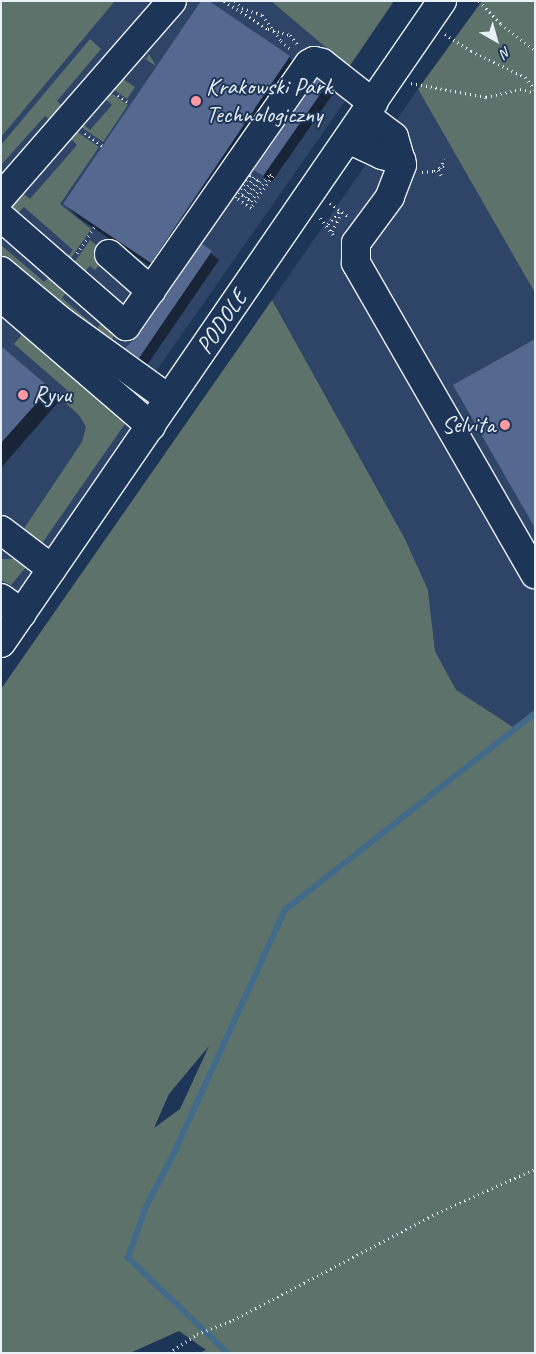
<!DOCTYPE html>
<style>
body{margin:0}
#map{position:relative;width:536px;height:1354px;overflow:hidden;background:#1d3557;font-family:Caveat,sans-serif}
div>[style]{position:absolute}
[style*='--x']{left:calc(var(--x)*1px);top:calc(var(--y)*1px);width:calc(var(--w)*1px);rotate:calc(var(--a)*1deg)}
.built>*{inset:0;background:#2e4568}
.green>*{inset:0;background:#5e726c}
.shadow>*{inset:0;background:#0007}
.stream>*{height:5.5px;margin:-2.75px;padding:0 2.75px;transform-origin:2.75px;border-radius:2.75px;background:#426b8a}
.building>*{inset:0;background:#556990}
.path>*{height:3px;margin-top:-1.5px;transform-origin:0;background:repeating-linear-gradient(90deg,#e8f1f8 0 1px,transparent 0 5px)}
.roads{filter:drop-shadow(1px 0 #e8f1f8) drop-shadow(-1px 0 #e8f1f8) drop-shadow(0 1px #e8f1f8) drop-shadow(0 -1px #e8f1f8)}
.minor>*{height:28px;margin:-14px;padding:0 14px;transform-origin:14px;border-radius:14px;background:#1d3557}
.dots>*{width:14px;height:14px;translate:-50% -50%;box-sizing:border-box;border:2px solid #1d3557;border-radius:50%}
span{translate:-50% -50%;white-space:nowrap;text-align:center;line-height:1.15;-webkit-text-stroke:4px #1d3557;paint-order:stroke}
.poi-label{font-size:24px;color:#e8f1f8}
.left{translate:0 -50%;text-align:left}
.right{translate:-100% -50%;text-align:right}
.street-label{font-size:24px;color:#e8f1f8}
.frame{position:absolute;inset:0;border:2px solid #e8f1f8;pointer-events:none}
.north{position:absolute;left:471px;top:15px;width:50px;height:50px;-webkit-text-stroke:4px #1d3557;paint-order:stroke;rotate:142deg;font-size:14px;font-weight:700;line-height:20px;text-align:center;color:#e8f1f8}
.north::after{content:'';display:block;margin:auto;width:18px;height:22px;background:#e8f1f8;clip-path:polygon(50% 0,100% 100%,50% 72%,0 100%)}
</style>
<div id="map">
<div class="built">
<div style="clip-path:polygon(115px 1px,271px 1px,362px 77px,140px 394px,1px 286px,1px 137px)"></div>
<div style="clip-path:polygon(418px 89px,535px 293px,535px 710px,514px 727px,456px 691px,435px 651px,428px 590px,405px 539px,272px 300px)"></div>
<div style="clip-path:polygon(1px 305px,143px 426px,1px 629px)"></div>
</div>
<div class="green">
<div style="clip-path:polygon(1px 1px,115px 1px,1px 137px)"></div>
<div style="clip-path:polygon(271px 1px,394px 1px,349px 67px)"></div>
<div style="clip-path:polygon(482px 1px,535px 1px,535px 293px,418px 89px)"></div>
<div style="clip-path:polygon(90px 39px,101px 49px,57px 101px,68px 111px,56px 125px,45px 116px,1px 165px,1px 145px)"></div>
<div style="clip-path:polygon(138px 53px,146px 59px,149px 54px,156px 66px,139px 55px,123px 79px,135px 87px,127px 99px,109px 86px)"></div>
<div style="clip-path:polygon(107px 90px,128px 105px,103px 142px,77px 124px,79px 121px,90px 130px,112px 105px,102px 96px)"></div>
<div style="clip-path:polygon(73px 129px,99px 147px,60px 204px,91px 229px,67px 264px,64px 261px,73px 250px,24px 207px,14px 217px,9px 203px,19px 190px,30px 199px,77px 145px,67px 135px)"></div>
<div style="clip-path:polygon(90px 240px,108px 255px,95px 270px,90px 266px,81px 276px,71px 267px)"></div>
<div style="clip-path:polygon(1px 245px,44px 282px,54px 272px,71px 287px,62px 298px,97px 328px,106px 317px,115px 332px,111px 342px,1px 263px)"></div>
<div style="clip-path:polygon(evenodd,272px 300px,405px 539px,428px 590px,435px 651px,456px 690px,513px 727px,535px 714px,535px 1353px,199px 1353px,206px 1350px,179px 1331px,130px 1353px,1px 1353px,1px 689px,272px 300px,209px 1046px,180px 1109px,154px 1128px,169px 1094px,209px 1046px)"></div>
<div style="clip-path:polygon(27px 329px,129px 418px,38px 549px,23px 530px,82px 442px,86px 427px,79px 415px,60px 398px,67px 390px,14px 344px)"></div>
<div style="clip-path:polygon(1px 559px,14px 559px,26px 567px,11px 585px,1px 580px)"></div>
</div>
<div class="shadow">
<div style="clip-path:polygon(289px 57px,303px 72px,166px 277px,79px 218px,65px 204px)"></div>
<div style="clip-path:polygon(325px 87px,333px 94px,271px 183px,256px 170px)"></div>
<div style="clip-path:polygon(202px 246px,219px 260px,147px 365px,126px 348px,140px 336px)"></div>
<div style="clip-path:polygon(1px 347px,60px 400px,1px 468px)"></div>
</div>
<div class="stream">
<div style="--x:227;--y:1353;--w:137;--a:-136.2"></div>
<div style="--x:128;--y:1258;--w:54;--a:-70.6"></div>
<div style="--x:146;--y:1207;--w:63;--a:-62.6"></div>
<div style="--x:175;--y:1151;--w:265;--a:-65.5"></div>
<div style="--x:285;--y:910;--w:318;--a:-38.2"></div>
</div>
<div class="building">
<div style="clip-path:polygon(201px 1px,209px 1px,290px 56px,151px 263px,63px 204px)"></div>
<div style="clip-path:polygon(317px 79px,326px 86px,263px 176px,254px 170px)"></div>
<div style="clip-path:polygon(202px 244px,212px 251px,139px 358px,125px 348px,139px 335px)"></div>
<div style="clip-path:polygon(535px 339px,535px 528px,453px 385px)"></div>
<div style="clip-path:polygon(1px 346px,50px 388px,1px 443px)"></div>
</div>
<div class="path">
<div style="--x:224;--y:1;--w:52;--a:32.5"></div>
<div style="--x:268;--y:29;--w:23;--a:15"></div>
<div style="--x:290;--y:35;--w:13;--a:51"></div>
<div style="--x:235;--y:1;--w:10;--a:45"></div>
<div style="--x:242;--y:8;--w:21;--a:19"></div>
<div style="--x:262;--y:15;--w:32;--a:54"></div>
<div style="--x:281;--y:41;--w:13;--a:39"></div>
<div style="--x:479;--y:1;--w:32;--a:46"></div>
<div style="--x:501;--y:24;--w:43;--a:37.4"></div>
<div style="--x:445;--y:34;--w:31;--a:33"></div>
<div style="--x:471;--y:51;--w:60;--a:25.7"></div>
<div style="--x:525;--y:77;--w:16;--a:52"></div>
<div style="--x:411;--y:83;--w:76;--a:10.6"></div>
<div style="--x:486;--y:97;--w:35;--a:-13"></div>
<div style="--x:520;--y:89;--w:16;--a:15"></div>
<div style="--x:118;--y:95;--w:12;--a:35"></div>
<div style="--x:85;--y:133;--w:22;--a:36"></div>
<div style="--x:440;--y:168;--w:10;--a:-66"></div>
<div style="--x:438;--y:170;--w:9;--a:58"></div>
<div style="--x:422;--y:172;--w:12;--a:-5"></div>
<div style="--x:434;--y:171;--w:13;--a:-27"></div>
<div style="--x:270;--y:174;--w:4;--a:34"></div>
<div style="--x:273;--y:176;--w:39;--a:125"></div>
<div style="--x:251;--y:208;--w:19;--a:-145"></div>
<div style="--x:235;--y:197;--w:27;--a:-56"></div>
<div style="--x:250;--y:175;--w:4;--a:27"></div>
<div style="--x:254;--y:177;--w:22;--a:124"></div>
<div style="--x:242;--y:195;--w:4;--a:34"></div>
<div style="--x:245;--y:197;--w:22;--a:-56"></div>
<div style="--x:257;--y:179;--w:4;--a:34"></div>
<div style="--x:260;--y:181;--w:22;--a:124"></div>
<div style="--x:248;--y:199;--w:4;--a:34"></div>
<div style="--x:251;--y:201;--w:33;--a:-55"></div>
<div style="--x:330;--y:203;--w:22;--a:36"></div>
<div style="--x:320;--y:218;--w:23;--a:52"></div>
<div style="--x:328;--y:224;--w:18;--a:-49"></div>
<div style="--x:332;--y:231;--w:21;--a:-62"></div>
<div style="--x:77;--y:253;--w:32;--a:-56"></div>
<div style="--x:169;--y:1353;--w:34;--a:-34"></div>
<div style="--x:197;--y:1334;--w:39;--a:-21"></div>
<div style="--x:233;--y:1320;--w:230;--a:-27.7"></div>
<div style="--x:437;--y:1213;--w:107;--a:-24.2"></div>
<div style="--x:534;--y:1353;--w:2;--a:-63"></div>
</div>
<div class="roads">
<div class="minor">
<div style="--x:365;--y:115;--w:36;--a:37"></div>
<div style="--x:394;--y:137;--w:29;--a:74"></div>
<div style="--x:402;--y:165;--w:34;--a:111"></div>
<div style="--x:390;--y:197;--w:57;--a:126.5"></div>
<div style="--x:356;--y:243;--w:20;--a:90"></div>
<div style="--x:356;--y:263;--w:359;--a:60.1"></div>
<div style="--x:348;--y:139;--w:38;--a:25"></div>
<div style="--x:382;--y:155;--w:20;--a:15"></div>
<div style="--x:1;--y:197;--w:260;--a:-48.9"></div>
<div style="--x:1;--y:217;--w:166;--a:41.1"></div>
<div style="--x:126;--y:326;--w:320;--a:-55.1"></div>
<div style="--x:309;--y:64;--w:6;--a:-31"></div>
<div style="--x:314;--y:61;--w:8;--a:14"></div>
<div style="--x:322;--y:63;--w:65;--a:38.1"></div>
<div style="--x:109;--y:254;--w:56;--a:41.4"></div>
<div style="--x:1;--y:271;--w:78;--a:39.8"></div>
<div style="--x:61;--y:321;--w:133;--a:35.8"></div>
<div style="--x:1;--y:297;--w:198;--a:40.7"></div>
<div style="--x:1;--y:530;--w:64;--a:37.4"></div>
<div style="--x:1;--y:598;--w:26;--a:36"></div>
<div style="--x:1;--y:643;--w:779;--a:-55.51"></div>
</div>
</div>
<div class="dots">
<div style="left:196px;top:101px;background:#ff9aa2"></div>
<div style="left:23px;top:395px;background:#ff9aa2"></div>
<div style="left:505px;top:425px;background:#ff9aa2"></div>
</div>
<div class="poi-label">
<span class="left" style="left:206px;top:101px">Krakowski Park<br>Technologiczny</span>
<span class="left" style="left:33px;top:395px">Ryvu</span>
<span class="right" style="left:495px;top:425px">Selvita</span>
</div>
<div class="street-label">
<span style="left:222px;top:322px;rotate:-56deg">PODOLE</span>
</div>
<div class="frame"></div>
<div class="north">N</div>
</div>
